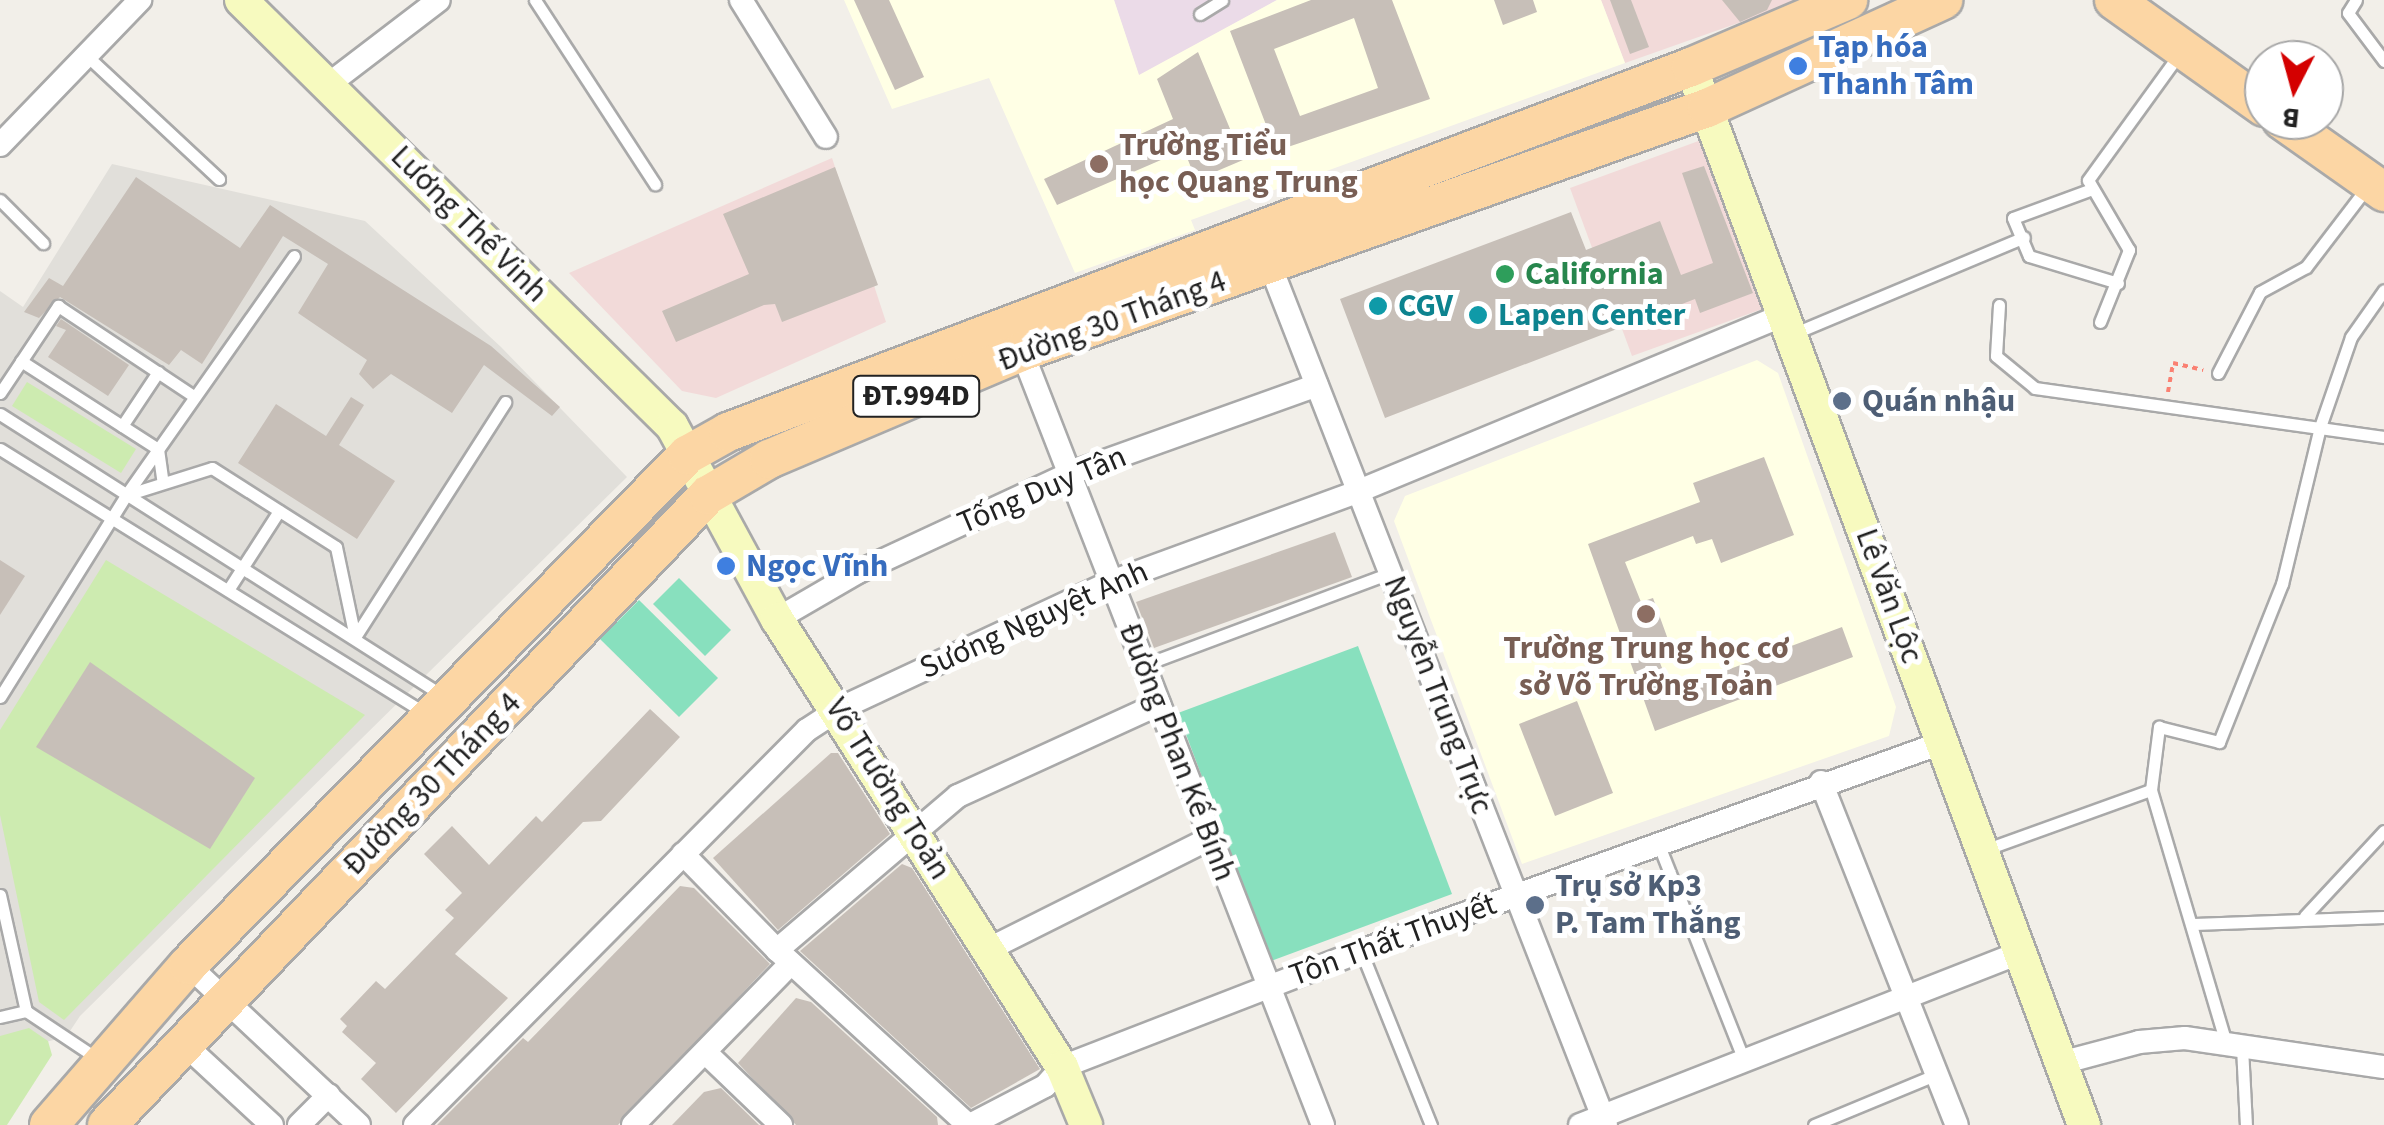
<!DOCTYPE html>
<meta charset="utf-8">
<style>
body{margin:0}
#map{position:relative;width:2384px;height:1125px;overflow:hidden;background:#f2efe9;font-family:"Source Sans 3",sans-serif}
div>[style]{position:absolute}
[style*='--x']{left:calc(var(--x)*1px);top:calc(var(--y)*1px);width:calc(var(--w)*1px);rotate:calc(var(--a)*1deg)}
.commercial>*{inset:0;background:#f2dad9}
.industrial>*{inset:0;background:#ebdbe8}
.education>*{inset:0;background:#ffffe5}
.airport>*{inset:0;background:#e1dfda}
.grass>*{inset:0;background:#cdebb0}
.pitch>*{inset:0;background:#88e0be}
.building>*{inset:0;background:#c7bfb8}
.path>*{height:4px;margin-top:-2px;transform-origin:0;background:repeating-linear-gradient(90deg,#fa8072 0 5px,transparent 0 10px)}
.roads{filter:drop-shadow(2px 0 #a9a9a9) drop-shadow(-2px 0 #a9a9a9) drop-shadow(0 2px #a9a9a9) drop-shadow(0 -2px #a9a9a9)}
.lane>*{height:11px;margin:-5.5px;padding:0 5.5px;transform-origin:5.5px;border-radius:5.5px;background:#fff}
.street>*{height:22px;margin:-11px;padding:0 11px;transform-origin:11px;border-radius:11px;background:#fff}
.secondary>*{height:32px;margin:-16px;padding:0 16px;transform-origin:16px;border-radius:16px;background:#f7fabf}
.primary>*{height:38px;margin:-19px;padding:0 19px;transform-origin:19px;border-radius:19px;background:#fcd6a4}
.dots>*{width:28px;height:28px;translate:-50% -50%;box-sizing:border-box;border:5px solid #fff;border-radius:50%}
span{translate:-50% -50%;white-space:nowrap;text-align:center;line-height:1.15;-webkit-text-stroke:10px #fff;paint-order:stroke}
.shield-label span{padding:2px 8px;background:#fff;border:2px solid;border-radius:8px;-webkit-text-stroke-width:0}
.shield-label{font-size:30px;color:#222;font-weight:700}
.shop-label{font-size:32px;color:#366cbe;font-weight:700}
.left{translate:0 -50%;text-align:left}
.education-label{font-size:32px;color:#785e54;font-weight:700}
.street-label{font-size:32px;color:#222}
.leisure-label{font-size:32px;color:#27864d;font-weight:700}
.culture-label{font-size:32px;color:#0d838f;font-weight:700}
.service-label{font-size:32px;color:#4e5e75;font-weight:700}
.north{position:absolute;left:2244px;top:40px;width:100px;height:100px;box-sizing:border-box;background:#fff;border:2px solid #a7a7a7;border-radius:50%;rotate:186deg;font-size:28px;font-weight:700;line-height:40px;text-align:center;color:#222}
.north::after{content:'';display:block;margin:auto;width:35px;height:45px;background:#d40000;clip-path:polygon(50% 0,100% 100%,50% 72%,0 100%)}
</style>
<div id="map">
<div class="commercial">
<div style="clip-path:polygon(1601px 0,1803px 0,1625px 63px)"></div>
<div style="clip-path:polygon(1704px 139px,1765px 308px,1632px 356px,1570px 188px)"></div>
<div style="clip-path:polygon(832px 158px,886px 322px,716px 398px,682px 391px,569px 273px)"></div>
</div>
<div class="industrial">
<div style="clip-path:polygon(1114px 0,1277px 0,1139px 76px)"></div>
</div>
<div class="education">
<div style="clip-path:polygon(844px 0,1114px 0,1139px 75px,1277px 0,1601px 0,1625px 63px,1191px 220px,1195px 230px,1075px 273px,989px 78px,892px 109px)"></div>
<div style="clip-path:polygon(1757px 360px,1778px 373px,1896px 707px,1889px 736px,1522px 864px,1394px 521px,1405px 496px)"></div>
</div>
<div class="airport">
<div style="clip-path:polygon(112px 164px,365px 221px,501px 347px,627px 477px,80px 1016px,66px 1037px,0 1053px,0 291px,23px 307px)"></div>
</div>
<div class="grass">
<div style="clip-path:polygon(27px 382px,136px 449px,121px 473px,12px 406px)"></div>
<div style="clip-path:polygon(106px 560px,365px 715px,64px 1020px,39px 1002px,0 815px,0 730px)"></div>
<div style="clip-path:polygon(29px 1028px,48px 1041px,52px 1055px,7px 1125px,0 1125px,0 1036px)"></div>
</div>
<div class="pitch">
<div style="clip-path:polygon(679px 578px,731px 630px,705px 656px,653px 604px)"></div>
<div style="clip-path:polygon(639px 600px,718px 678px,679px 717px,600px 639px)"></div>
<div style="clip-path:polygon(1358px 646px,1452px 894px,1271px 961px,1178px 713px)"></div>
</div>
<div class="building">
<div style="clip-path:polygon(854px 0,889px 0,924px 77px,895px 90px)"></div>
<div style="clip-path:polygon(evenodd,1311px 0,1392px 0,1430px 99px,1276px 151px,1230px 31px,1311px 0,1354px 18px,1378px 88px,1300px 116px,1274px 49px,1354px 18px)"></div>
<div style="clip-path:polygon(1494px 0,1533px 0,1537px 12px,1503px 25px)"></div>
<div style="clip-path:polygon(1610px 0,1631px 0,1649px 47px,1630px 54px)"></div>
<div style="clip-path:polygon(1722px 0,1772px 0,1767px 10px,1740px 22px)"></div>
<div style="clip-path:polygon(1198px 52px,1243px 160px,1196px 180px,1184px 150px,1057px 205px,1044px 179px,1173px 119px,1157px 79px)"></div>
<div style="clip-path:polygon(1704px 166px,1753px 293px,1700px 313px,1695px 299px,1385px 418px,1340px 299px,1571px 212px,1586px 250px,1660px 221px,1681px 275px,1713px 263px,1682px 173px)"></div>
<div style="clip-path:polygon(835px 167px,878px 285px,782px 322px,775px 304px,764px 305px,676px 342px,662px 311px,749px 274px,723px 214px)"></div>
<div style="clip-path:polygon(136px 177px,240px 248px,270px 205px,491px 346px,560px 407px,552px 416px,484px 365px,452px 413px,391px 374px,373px 389px,359px 374px,367px 360px,298px 313px,328px 264px,283px 236px,202px 364px,181px 350px,169px 365px,60px 297px,39px 318px,24px 312px,49px 278px,63px 286px)"></div>
<div style="clip-path:polygon(61px 319px,129px 365px,108px 396px,48px 357px,66px 330px,56px 326px)"></div>
<div style="clip-path:polygon(351px 397px,364px 405px,339px 445px,395px 481px,357px 539px,238px 463px,276px 404px,326px 436px)"></div>
<div style="clip-path:polygon(1764px 457px,1794px 535px,1721px 563px,1712px 539px,1696px 544px,1693px 536px,1625px 562px,1641px 602px,1653px 598px,1670px 645px,1655px 650px,1671px 691px,1842px 627px,1853px 657px,1655px 731px,1588px 544px,1700px 502px,1693px 483px)"></div>
<div style="clip-path:polygon(1335px 532px,1352px 577px,1154px 648px,1136px 602px)"></div>
<div style="clip-path:polygon(0 560px,25px 576px,0 615px)"></div>
<div style="clip-path:polygon(90px 662px,255px 778px,210px 849px,36px 747px)"></div>
<div style="clip-path:polygon(1577px 701px,1613px 793px,1555px 816px,1519px 724px)"></div>
<div style="clip-path:polygon(650px 709px,680px 737px,601px 821px,583px 822px,455px 954px,508px 998px,396px 1113px,361px 1079px,376px 1063px,342px 1032px,347px 1026px,340px 1019px,376px 981px,385px 989px,454px 918px,445px 910px,462px 893px,424px 854px,452px 826px,489px 865px,536px 816px,542px 822px)"></div>
<div style="clip-path:polygon(831px 753px,838px 753px,890px 834px,778px 930px,713px 858px)"></div>
<div style="clip-path:polygon(902px 864px,912px 868px,1040px 1069px,971px 1108px,800px 951px)"></div>
<div style="clip-path:polygon(680px 886px,694px 888px,770px 964px,618px 1125px,437px 1125px,523px 1038px,528px 1042px)"></div>
<div style="clip-path:polygon(796px 998px,811px 1002px,937px 1117px,938px 1125px,796px 1125px,738px 1063px)"></div>
<div style="clip-path:polygon(721px 1088px,759px 1125px,672px 1125px,704px 1092px)"></div>
</div>
<div class="path">
<div style="--x:2168;--y:392;--w:29;--a:-80"></div>
<div style="--x:2173;--y:363;--w:31;--a:13"></div>
</div>
<div class="roads">
<div class="lane">
<div style="--x:535;--y:0;--w:220;--a:56.9"></div>
<div style="--x:2356;--y:0;--w:15;--a:122"></div>
<div style="--x:2348;--y:13;--w:60;--a:53.1"></div>
<div style="--x:1200;--y:14;--w:26;--a:-32"></div>
<div style="--x:86;--y:55;--w:182;--a:43"></div>
<div style="--x:2092;--y:189;--w:84;--a:159.8"></div>
<div style="--x:2013;--y:218;--w:41;--a:67.2"></div>
<div style="--x:2029;--y:256;--w:93;--a:16.9"></div>
<div style="--x:0;--y:200;--w:61;--a:45"></div>
<div style="--x:1999;--y:305;--w:51;--a:93.4"></div>
<div style="--x:1996;--y:356;--w:50;--a:39.4"></div>
<div style="--x:2035;--y:388;--w:352;--a:8"></div>
<div style="--x:2100;--y:322;--w:78;--a:-68.1"></div>
<div style="--x:2129;--y:250;--w:81;--a:-120.4"></div>
<div style="--x:2088;--y:180;--w:157;--a:-54.1"></div>
<div style="--x:1795;--y:333;--w:248;--a:-22.7"></div>
<div style="--x:21;--y:361;--w:163;--a:32.7"></div>
<div style="--x:158;--y:449;--w:34;--a:82"></div>
<div style="--x:2218;--y:373;--w:91;--a:-62.6"></div>
<div style="--x:2260;--y:292;--w:52;--a:-28.5"></div>
<div style="--x:2306;--y:267;--w:102;--a:-52.6"></div>
<div style="--x:0;--y:393;--w:105;--a:-56.3"></div>
<div style="--x:58;--y:306;--w:164;--a:33.6"></div>
<div style="--x:0;--y:414;--w:527;--a:32.45"></div>
<div style="--x:122;--y:426;--w:65;--a:-56.3"></div>
<div style="--x:0;--y:449;--w:500;--a:31.85"></div>
<div style="--x:126;--y:495;--w:90;--a:-17.4"></div>
<div style="--x:212;--y:468;--w:147;--a:32.5"></div>
<div style="--x:336;--y:547;--w:92;--a:78.1"></div>
<div style="--x:228;--y:590;--w:94;--a:-57.2"></div>
<div style="--x:355;--y:637;--w:279;--a:-57.4"></div>
<div style="--x:1144;--y:665;--w:263;--a:-20.5"></div>
<div style="--x:0;--y:697;--w:238;--a:-58"></div>
<div style="--x:126;--y:495;--w:292;--a:-54.9"></div>
<div style="--x:2151;--y:790;--w:264;--a:73.5"></div>
<div style="--x:1658;--y:843;--w:233;--a:68.4"></div>
<div style="--x:1984;--y:850;--w:177;--a:-19.8"></div>
<div style="--x:2151;--y:790;--w:64;--a:-82.8"></div>
<div style="--x:2159;--y:727;--w:62;--a:14"></div>
<div style="--x:2219;--y:742;--w:170;--a:-68.3"></div>
<div style="--x:2282;--y:584;--w:162;--a:-76.4"></div>
<div style="--x:2320;--y:427;--w:95;--a:-71"></div>
<div style="--x:2351;--y:337;--w:57;--a:-54.9"></div>
<div style="--x:0;--y:895;--w:119;--a:77.4"></div>
<div style="--x:26;--y:1011;--w:87;--a:33.7"></div>
<div style="--x:2305;--y:916;--w:116;--a:-47.1"></div>
<div style="--x:2194;--y:924;--w:190;--a:-2.1"></div>
<div style="--x:1361;--y:951;--w:188;--a:68.1"></div>
<div style="--x:0;--y:1017;--w:27;--a:-13"></div>
<div style="--x:2242;--y:1047;--w:78;--a:87.1"></div>
<div style="--x:1814;--y:1125;--w:133;--a:-22.5"></div>
</div>
<div class="street">
<div style="--x:741;--y:0;--w:161;--a:58.2"></div>
<div style="--x:329;--y:84;--w:138;--a:-37.4"></div>
<div style="--x:0;--y:145;--w:202;--a:-46"></div>
<div style="--x:1270;--y:265;--w:923;--a:68.66"></div>
<div style="--x:1019;--y:344;--w:838;--a:68.73"></div>
<div style="--x:777;--y:619;--w:94;--a:-30.1"></div>
<div style="--x:858;--y:572;--w:233;--a:-24.9"></div>
<div style="--x:1069;--y:474;--w:263;--a:-19.7"></div>
<div style="--x:1821;--y:782;--w:369;--a:68.4"></div>
<div style="--x:683;--y:854;--w:134;--a:45.6"></div>
<div style="--x:777;--y:950;--w:259;--a:42.5"></div>
<div style="--x:989;--y:949;--w:248;--a:-26.6"></div>
<div style="--x:777;--y:950;--w:238;--a:-40.4"></div>
<div style="--x:958;--y:796;--w:221;--a:-24.6"></div>
<div style="--x:188;--y:965;--w:234;--a:43.1"></div>
<div style="--x:183;--y:1043;--w:121;--a:42.7"></div>
<div style="--x:706;--y:1053;--w:104;--a:43.8"></div>
<div style="--x:2057;--y:1064;--w:85;--a:-15"></div>
<div style="--x:2139;--y:1042;--w:46;--a:-5"></div>
<div style="--x:2185;--y:1038;--w:201;--a:8.3"></div>
<div style="--x:299;--y:1125;--w:42;--a:-45"></div>
<div style="--x:415;--y:1125;--w:556;--a:-45.22"></div>
<div style="--x:807;--y:730;--w:38;--a:-33"></div>
<div style="--x:839;--y:709;--w:300;--a:-25"></div>
<div style="--x:1111;--y:582;--w:264;--a:-20.1"></div>
<div style="--x:1359;--y:491;--w:460;--a:-22.5"></div>
<div style="--x:633;--y:1125;--w:226;--a:-45.7"></div>
<div style="--x:970;--y:1125;--w:85;--a:-27.5"></div>
<div style="--x:1045;--y:1086;--w:25;--a:-48"></div>
<div style="--x:1062;--y:1067;--w:321;--a:-21.2"></div>
<div style="--x:1361;--y:951;--w:619;--a:-19.72"></div>
<div style="--x:1580;--y:1125;--w:475;--a:-21.4"></div>
</div>
<div class="secondary">
<div style="--x:241;--y:0;--w:606;--a:44.67"></div>
<div style="--x:672;--y:426;--w:220;--a:61.5"></div>
<div style="--x:777;--y:619;--w:531;--a:57.54"></div>
<div style="--x:1062;--y:1067;--w:63;--a:67.5"></div>
<div style="--x:1691;--y:67;--w:1129;--a:69.62"></div>
</div>
<div class="primary">
<div style="--x:2114;--y:0;--w:184;--a:35.5"></div>
<div style="--x:2282;--y:120;--w:125;--a:35.2"></div>
<div style="--x:49;--y:1125;--w:212;--a:-49"></div>
<div style="--x:188;--y:965;--w:714;--a:-45.62"></div>
<div style="--x:687;--y:455;--w:47;--a:-29.3"></div>
<div style="--x:728;--y:432;--w:1030;--a:-20.76"></div>
<div style="--x:1691;--y:67;--w:171;--a:-23.1"></div>
<div style="--x:107;--y:1125;--w:871;--a:-46.35"></div>
<div style="--x:708;--y:495;--w:71;--a:-30.5"></div>
<div style="--x:769;--y:459;--w:274;--a:-23"></div>
<div style="--x:1021;--y:352;--w:728;--a:-19.58"></div>
<div style="--x:1707;--y:108;--w:260;--a:-24.6"></div>
</div>
</div>
<div class="dots">
<div style="left:1798px;top:66px;background:#3f7fe0"></div>
<div style="left:1099px;top:164px;background:#8d6e63"></div>
<div style="left:1505px;top:274px;background:#2e9e5b"></div>
<div style="left:1378px;top:306px;background:#0f9aa8"></div>
<div style="left:1478px;top:315px;background:#0f9aa8"></div>
<div style="left:1842px;top:401px;background:#5c6f8a"></div>
<div style="left:726px;top:566px;background:#3f7fe0"></div>
<div style="left:1646px;top:614px;background:#8d6e63"></div>
<div style="left:1535px;top:905px;background:#5c6f8a"></div>
</div>
<div class="shield-label">
<span style="left:916px;top:396px">ĐT.994D</span>
</div>
<div class="shop-label">
<span class="left" style="left:1818px;top:66px">Tạp hóa<br>Thanh Tâm</span>
<span class="left" style="left:746px;top:566px">Ngọc Vĩnh</span>
</div>
<div class="education-label">
<span class="left" style="left:1119px;top:164px">Trường Tiểu<br>học Quang Trung</span>
<span style="left:1646px;top:667px">Trường Trung học cơ<br>sở Võ Trường Toản</span>
</div>
<div class="street-label">
<span style="left:469px;top:224px;rotate:45deg">Lương Thế Vinh</span>
<span style="left:1112px;top:321px;rotate:-20deg">Đường 30 Tháng 4</span>
<span style="left:1042px;top:490px;rotate:-23deg">Tống Duy Tân</span>
<span style="left:1889px;top:596px;rotate:70deg">Lê Văn Lộc</span>
<span style="left:1034px;top:620px;rotate:-24deg">Sương Nguyệt Anh</span>
<span style="left:1438px;top:695px;rotate:69deg">Nguyễn Trung Trực</span>
<span style="left:1177px;top:752px;rotate:69deg">Đường Phan Kế Bính</span>
<span style="left:432px;top:784px;rotate:-46deg">Đường 30 Tháng 4</span>
<span style="left:888px;top:789px;rotate:58deg">Võ Trường Toản</span>
<span style="left:1393px;top:940px;rotate:-20deg">Tôn Thất Thuyết</span>
</div>
<div class="leisure-label">
<span class="left" style="left:1525px;top:274px">California</span>
</div>
<div class="culture-label">
<span class="left" style="left:1398px;top:306px">CGV</span>
<span class="left" style="left:1498px;top:315px">Lapen Center</span>
</div>
<div class="service-label">
<span class="left" style="left:1862px;top:401px">Quán nhậu</span>
<span class="left" style="left:1555px;top:905px">Trụ sở Kp3<br>P. Tam Thắng</span>
</div>
<div class="north">B</div>
</div>
